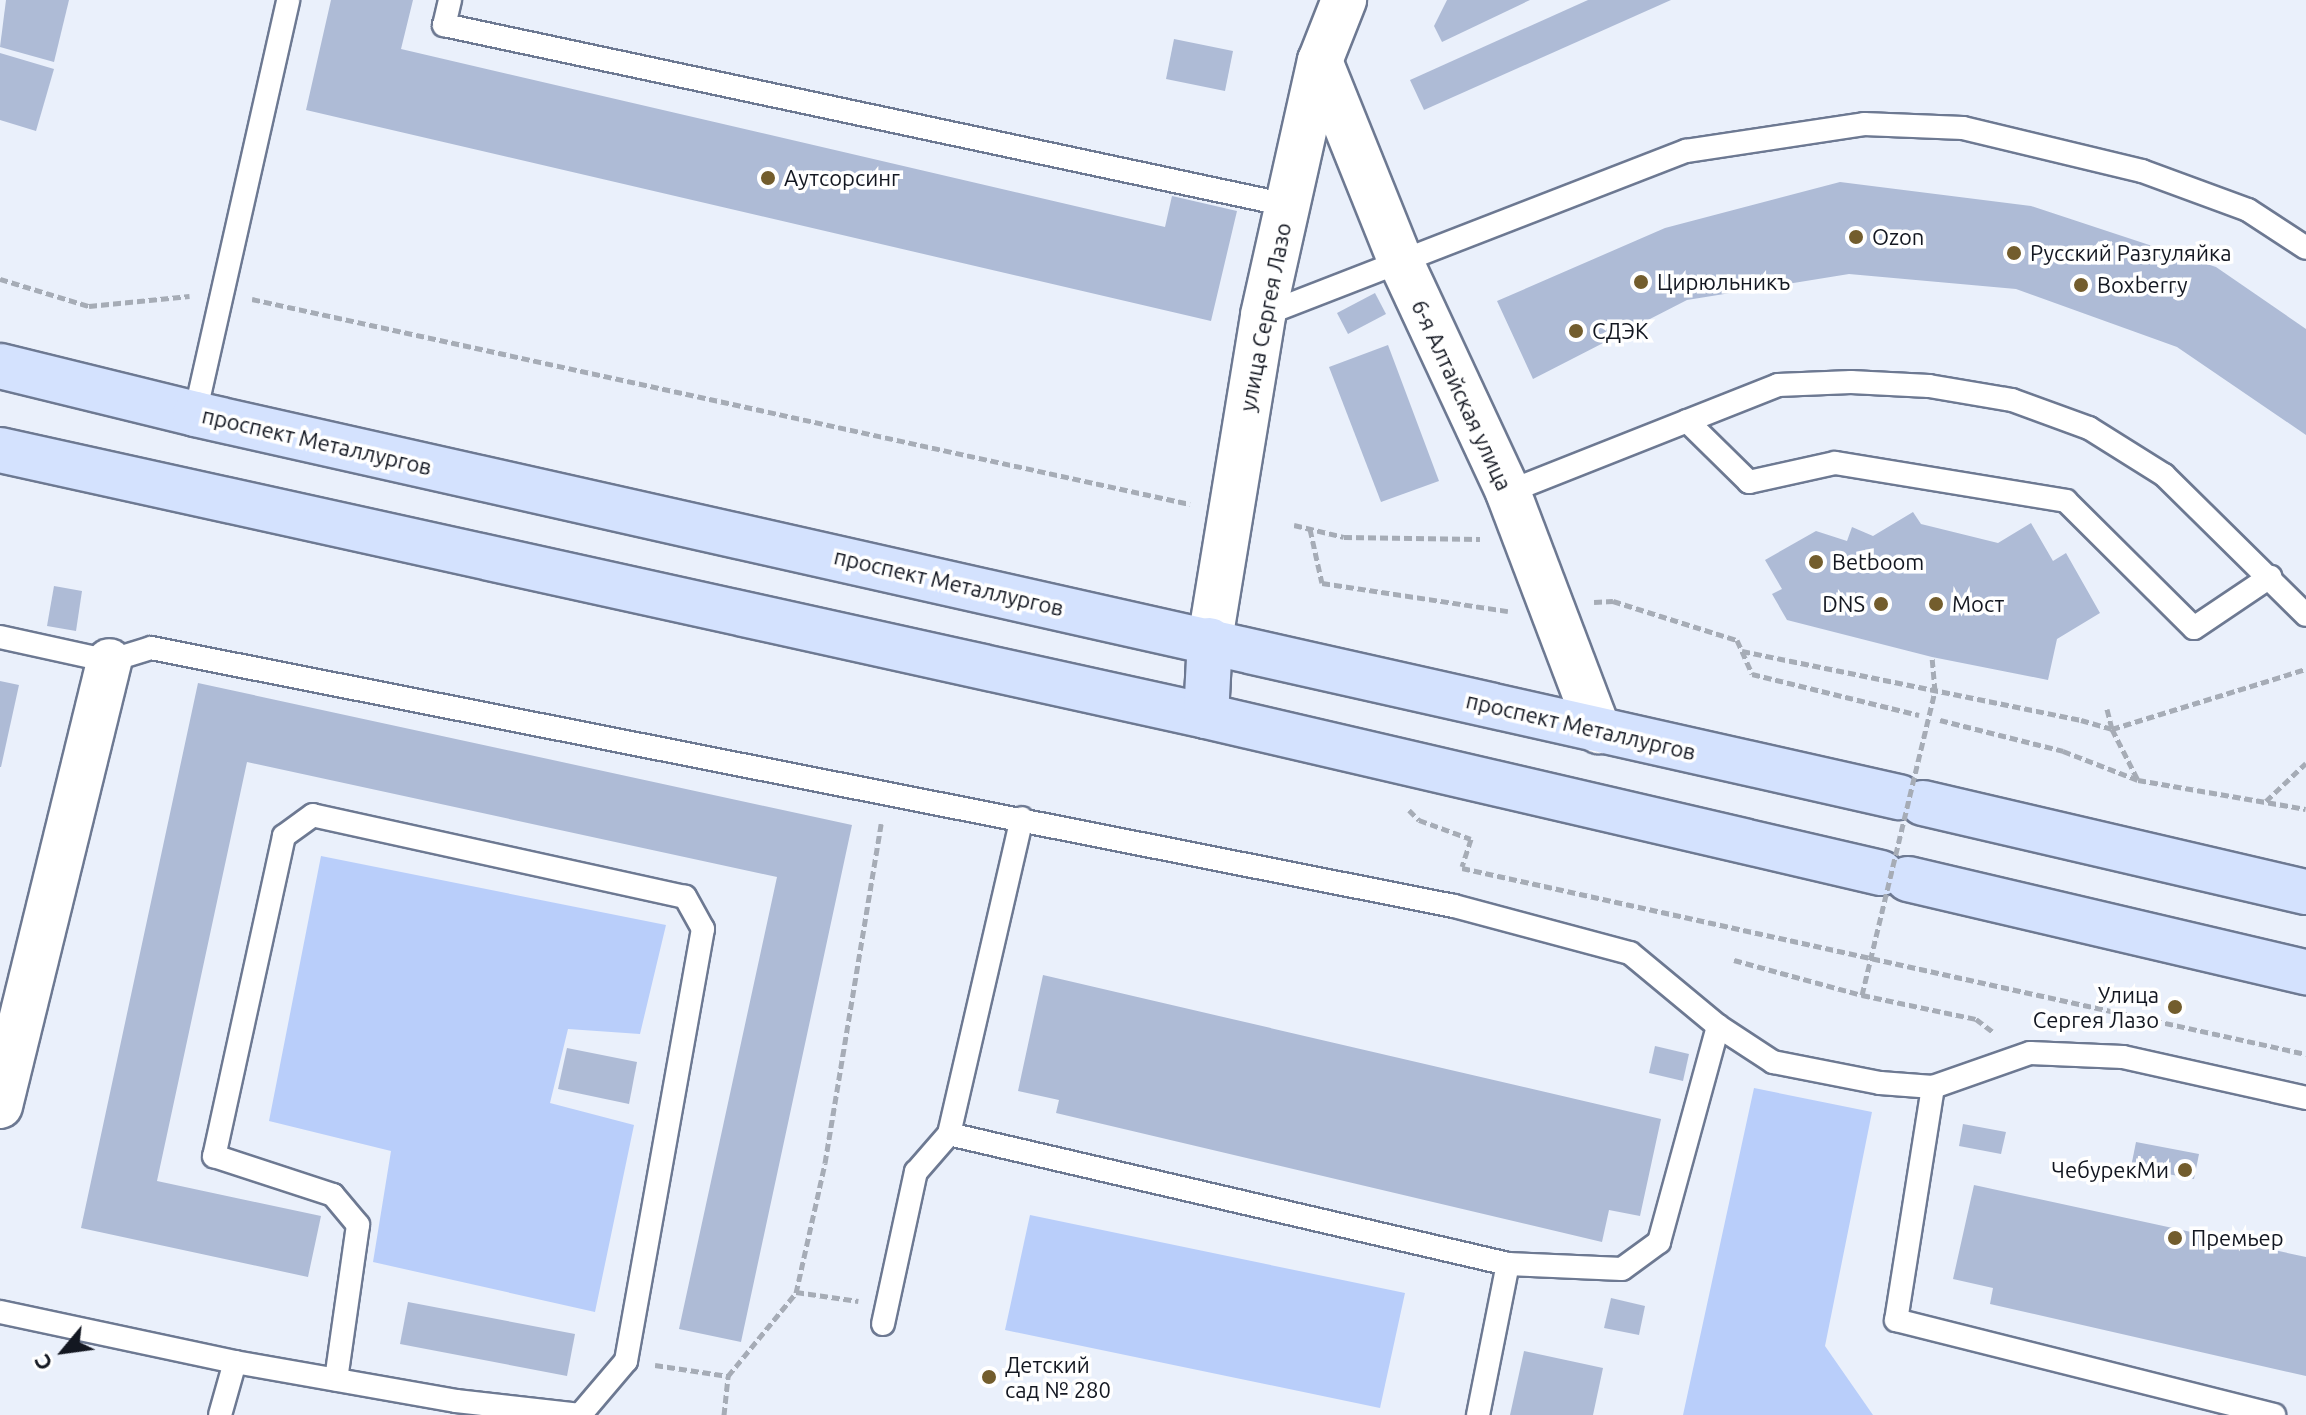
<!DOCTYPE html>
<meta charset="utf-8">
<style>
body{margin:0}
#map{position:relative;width:2306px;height:1415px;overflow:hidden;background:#eaf0fb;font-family:Ubuntu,sans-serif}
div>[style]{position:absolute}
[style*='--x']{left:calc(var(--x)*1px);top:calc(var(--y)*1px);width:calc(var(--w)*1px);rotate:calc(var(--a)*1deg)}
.green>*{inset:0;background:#b9cefa}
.building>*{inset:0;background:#aebbd6}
.path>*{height:5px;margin-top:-2.5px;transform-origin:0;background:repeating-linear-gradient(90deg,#a6acb6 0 8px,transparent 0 12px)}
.roads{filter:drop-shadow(2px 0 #6d7992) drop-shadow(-2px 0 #6d7992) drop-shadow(0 2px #6d7992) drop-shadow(0 -2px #6d7992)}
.service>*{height:22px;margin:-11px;padding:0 11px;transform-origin:11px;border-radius:11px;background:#fff}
.minor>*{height:44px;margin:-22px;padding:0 22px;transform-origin:22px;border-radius:22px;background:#fff}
.primary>*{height:44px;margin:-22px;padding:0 22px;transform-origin:22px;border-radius:22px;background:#d4e2fe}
.path-bridge>*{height:5px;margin-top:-2.5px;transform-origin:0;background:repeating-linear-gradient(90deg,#a6acb6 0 8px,transparent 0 12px)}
.dots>*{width:22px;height:22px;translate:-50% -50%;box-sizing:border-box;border:4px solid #fff;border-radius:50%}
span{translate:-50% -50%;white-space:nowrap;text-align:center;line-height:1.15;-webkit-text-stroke:7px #fff;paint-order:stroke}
.poi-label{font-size:22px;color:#131721}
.left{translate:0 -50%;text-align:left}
.right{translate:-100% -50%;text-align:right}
.street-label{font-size:22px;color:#131721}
.north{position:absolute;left:24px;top:1311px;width:80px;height:80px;-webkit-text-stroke:6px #fff;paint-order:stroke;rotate:241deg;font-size:22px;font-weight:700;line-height:32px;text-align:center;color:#131721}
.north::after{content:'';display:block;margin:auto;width:28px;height:36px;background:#131721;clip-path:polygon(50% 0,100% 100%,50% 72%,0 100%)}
</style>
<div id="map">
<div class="green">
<div style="clip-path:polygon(321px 856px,666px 925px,640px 1034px,568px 1029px,550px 1103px,634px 1125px,595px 1312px,373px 1262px,391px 1151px,269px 1121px)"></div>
<div style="clip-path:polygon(1754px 1088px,1872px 1112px,1825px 1346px,1873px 1415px,1683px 1415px)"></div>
<div style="clip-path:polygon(1030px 1215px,1405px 1293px,1380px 1408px,1005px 1330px)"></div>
</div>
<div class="building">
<div style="clip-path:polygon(6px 0,69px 0,54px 62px,0 47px)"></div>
<div style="clip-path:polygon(331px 0,413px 0,401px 49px,1165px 227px,1172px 196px,1237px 211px,1211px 321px,306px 110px)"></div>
<div style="clip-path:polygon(1530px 0,1442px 42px,1434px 26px,1447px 0)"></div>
<div style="clip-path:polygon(1588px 0,1671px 0,1424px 110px,1410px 80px)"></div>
<div style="clip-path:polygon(1174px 39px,1233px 51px,1225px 91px,1166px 79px)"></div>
<div style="clip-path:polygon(0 53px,54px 69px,36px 131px,0 120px)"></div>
<div style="clip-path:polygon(1840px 182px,2031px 206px,2216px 267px,2306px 329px,2306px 435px,2177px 347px,2016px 289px,1849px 274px,1687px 300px,1533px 379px,1497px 301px,1665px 228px)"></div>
<div style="clip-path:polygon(1375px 293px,1386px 314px,1348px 334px,1337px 313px)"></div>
<div style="clip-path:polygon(1388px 345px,1439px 481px,1381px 502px,1329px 367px)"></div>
<div style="clip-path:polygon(1913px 512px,1921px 524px,1998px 543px,2031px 523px,2053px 561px,2066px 553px,2100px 613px,2057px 639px,2048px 680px,1932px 657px,1787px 620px,1772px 594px,1782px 589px,1765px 560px,1816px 531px,1847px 541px,1852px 527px,1873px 536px)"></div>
<div style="clip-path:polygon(54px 586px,82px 591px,76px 631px,47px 626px)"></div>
<div style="clip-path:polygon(0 681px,19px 685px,1px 767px,0 767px)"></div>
<div style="clip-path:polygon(198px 683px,852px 825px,741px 1342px,679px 1329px,777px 877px,247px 762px,157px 1181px,321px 1216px,308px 1277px,81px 1228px)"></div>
<div style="clip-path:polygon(1043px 975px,1661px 1119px,1640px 1216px,1609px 1210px,1602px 1242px,1056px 1113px,1059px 1100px,1018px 1091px)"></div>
<div style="clip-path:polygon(1655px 1046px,1689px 1054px,1683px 1081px,1649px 1073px)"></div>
<div style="clip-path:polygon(567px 1048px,637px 1062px,629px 1104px,558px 1089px)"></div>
<div style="clip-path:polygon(1963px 1124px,2006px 1132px,2001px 1154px,1959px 1146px)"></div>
<div style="clip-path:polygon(2136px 1142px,2199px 1154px,2194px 1179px,2131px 1167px)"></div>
<div style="clip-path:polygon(1974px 1185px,2306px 1257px,2306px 1376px,1990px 1304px,1993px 1288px,1953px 1279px)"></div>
<div style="clip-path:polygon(1611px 1298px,1645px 1306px,1639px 1335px,1604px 1328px)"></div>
<div style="clip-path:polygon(408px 1302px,575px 1334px,567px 1376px,400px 1344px)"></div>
<div style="clip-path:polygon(1524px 1351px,1603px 1368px,1593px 1415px,1510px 1415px)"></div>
</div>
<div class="path">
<div style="--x:0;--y:279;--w:93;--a:16.9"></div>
<div style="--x:89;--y:306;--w:101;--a:-5.7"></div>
<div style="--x:252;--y:299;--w:960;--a:12.33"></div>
<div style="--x:1294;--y:525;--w:51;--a:13.5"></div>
<div style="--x:1344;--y:537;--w:136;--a:0.8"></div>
<div style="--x:1310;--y:529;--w:55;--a:77.5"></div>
<div style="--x:1322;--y:583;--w:188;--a:8.6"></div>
<div style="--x:1594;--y:602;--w:19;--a:-3"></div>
<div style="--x:1613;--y:601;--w:130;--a:17.5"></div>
<div style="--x:1737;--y:640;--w:37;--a:66"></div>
<div style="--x:1752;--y:674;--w:172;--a:13.8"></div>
<div style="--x:1742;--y:651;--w:346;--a:11.5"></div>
<div style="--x:2081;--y:720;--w:32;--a:16"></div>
<div style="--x:2112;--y:729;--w:203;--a:-17.2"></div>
<div style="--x:2107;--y:709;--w:21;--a:76"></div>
<div style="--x:2112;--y:729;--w:57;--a:63"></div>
<div style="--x:1940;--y:720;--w:127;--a:14.1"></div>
<div style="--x:2063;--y:751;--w:80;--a:21.1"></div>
<div style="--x:2138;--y:780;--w:170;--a:9.8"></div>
<div style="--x:2266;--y:801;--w:55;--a:-43.5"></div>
<div style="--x:1409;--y:810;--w:14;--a:45"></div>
<div style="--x:1419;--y:820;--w:55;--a:20.1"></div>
<div style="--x:1471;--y:839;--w:29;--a:108"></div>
<div style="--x:1462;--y:868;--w:864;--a:12.43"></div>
<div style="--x:1734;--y:960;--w:133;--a:15.3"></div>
<div style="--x:1862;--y:995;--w:116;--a:11.9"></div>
<div style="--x:1976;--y:1019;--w:21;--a:37"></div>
<div style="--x:796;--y:1292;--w:63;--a:8.3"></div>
<div style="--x:655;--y:1365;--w:74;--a:8.6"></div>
<div style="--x:728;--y:1376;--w:107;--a:-50.7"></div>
<div style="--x:796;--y:1293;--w:133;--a:-77.4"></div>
<div style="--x:825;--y:1163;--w:344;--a:-80.6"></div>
<div style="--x:724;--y:1415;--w:39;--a:-84"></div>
</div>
<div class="roads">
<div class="service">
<div style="--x:450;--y:0;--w:26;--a:103"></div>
<div style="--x:444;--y:25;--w:862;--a:12.05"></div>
<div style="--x:1263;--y:315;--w:454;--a:-21.2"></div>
<div style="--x:1686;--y:151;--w:180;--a:-8.6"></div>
<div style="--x:1864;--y:124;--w:99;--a:2.3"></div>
<div style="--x:1963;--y:128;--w:184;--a:13.5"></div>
<div style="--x:2142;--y:171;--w:113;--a:20.2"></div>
<div style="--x:2248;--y:210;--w:69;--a:33.2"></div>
<div style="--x:195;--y:414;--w:424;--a:-77.3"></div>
<div style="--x:1687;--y:421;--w:87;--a:44.5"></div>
<div style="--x:1749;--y:482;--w:88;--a:-12.5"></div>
<div style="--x:1835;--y:463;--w:234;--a:9.3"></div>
<div style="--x:2066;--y:501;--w:180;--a:44.8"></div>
<div style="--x:2194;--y:628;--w:92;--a:-33.9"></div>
<div style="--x:1508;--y:492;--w:290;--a:-21.6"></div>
<div style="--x:1778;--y:385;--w:73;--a:-2.4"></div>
<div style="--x:1851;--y:382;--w:78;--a:2.9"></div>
<div style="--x:1929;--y:386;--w:84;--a:9.6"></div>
<div style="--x:2012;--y:400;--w:82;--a:20"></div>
<div style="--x:2089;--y:428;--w:89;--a:32.1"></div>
<div style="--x:2164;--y:475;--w:199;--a:44.6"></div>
<div style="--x:0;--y:637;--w:112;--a:12.4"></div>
<div style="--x:109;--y:661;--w:44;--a:-17.2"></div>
<div style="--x:151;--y:648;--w:1328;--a:11.2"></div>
<div style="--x:1454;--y:906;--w:182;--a:15"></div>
<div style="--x:1630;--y:953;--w:114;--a:39.7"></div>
<div style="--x:1718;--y:1026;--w:66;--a:33.2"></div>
<div style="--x:1773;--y:1062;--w:109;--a:11.1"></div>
<div style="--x:1880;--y:1083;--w:53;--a:4.3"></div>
<div style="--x:1933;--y:1087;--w:103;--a:-19.3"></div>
<div style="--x:2030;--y:1053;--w:93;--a:2.5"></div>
<div style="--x:2123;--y:1057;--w:188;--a:12.6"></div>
<div style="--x:1933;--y:1087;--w:236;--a:99"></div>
<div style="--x:1896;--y:1320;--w:390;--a:14.1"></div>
<div style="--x:949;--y:1134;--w:574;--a:13.09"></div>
<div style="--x:1508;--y:1264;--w:114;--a:2.5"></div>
<div style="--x:1622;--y:1269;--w:46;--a:-36.1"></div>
<div style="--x:1659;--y:1242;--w:224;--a:-74.7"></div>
<div style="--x:0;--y:1312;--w:240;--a:12"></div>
<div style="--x:235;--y:1362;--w:224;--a:10"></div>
<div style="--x:456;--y:1401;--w:125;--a:6.4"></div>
<div style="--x:580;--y:1415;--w:71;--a:-49.6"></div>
<div style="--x:626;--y:1361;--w:439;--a:-79.9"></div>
<div style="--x:703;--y:929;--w:37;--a:-119"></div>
<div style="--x:685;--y:897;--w:381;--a:-167.6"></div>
<div style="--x:313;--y:815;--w:36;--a:144"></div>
<div style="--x:284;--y:836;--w:328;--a:102.3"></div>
<div style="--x:214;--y:1156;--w:125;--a:18.1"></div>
<div style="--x:333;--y:1195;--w:39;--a:50"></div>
<div style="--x:358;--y:1225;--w:156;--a:98.1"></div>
<div style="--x:883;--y:1324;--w:156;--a:-77.8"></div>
<div style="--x:916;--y:1172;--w:50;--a:-49"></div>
<div style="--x:949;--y:1134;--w:324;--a:-77"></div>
<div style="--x:220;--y:1415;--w:55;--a:-74.2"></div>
<div style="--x:1478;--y:1415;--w:154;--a:-78.8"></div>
</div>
<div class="minor">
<div style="--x:1320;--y:61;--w:214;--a:68.1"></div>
<div style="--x:1400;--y:260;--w:256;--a:65"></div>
<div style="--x:1508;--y:492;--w:256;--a:69.2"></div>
<div style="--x:1210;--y:640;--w:329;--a:-80.7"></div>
<div style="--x:1263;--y:315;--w:260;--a:-77.4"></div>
<div style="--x:1320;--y:61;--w:66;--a:-68.5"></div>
<div style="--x:0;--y:1106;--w:458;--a:-76.2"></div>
</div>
<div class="primary">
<div style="--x:0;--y:366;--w:201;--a:13.8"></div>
<div style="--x:195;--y:414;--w:1747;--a:12.67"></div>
<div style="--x:0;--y:450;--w:1235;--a:12.44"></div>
<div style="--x:1206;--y:716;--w:693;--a:13.09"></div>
<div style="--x:1206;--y:716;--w:76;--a:-87"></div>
<div style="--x:1923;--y:803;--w:393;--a:13.1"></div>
<div style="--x:1908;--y:879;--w:409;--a:13.2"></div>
</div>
</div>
<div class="path-bridge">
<div style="--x:1862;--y:995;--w:313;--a:-76.5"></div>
<div style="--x:1935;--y:691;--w:34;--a:-95"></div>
</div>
<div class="dots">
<div style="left:768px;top:178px;background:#735d2d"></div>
<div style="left:1856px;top:237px;background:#735d2d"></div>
<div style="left:2014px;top:253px;background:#735d2d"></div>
<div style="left:1641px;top:282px;background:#735d2d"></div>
<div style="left:2081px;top:285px;background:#735d2d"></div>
<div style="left:1576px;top:331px;background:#735d2d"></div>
<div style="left:1816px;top:562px;background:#735d2d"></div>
<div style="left:1881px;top:604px;background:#735d2d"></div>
<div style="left:1936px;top:604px;background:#735d2d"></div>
<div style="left:2175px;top:1007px;background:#735d2d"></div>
<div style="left:2185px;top:1170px;background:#735d2d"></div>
<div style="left:2175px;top:1238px;background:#735d2d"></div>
<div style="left:989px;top:1377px;background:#735d2d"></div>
</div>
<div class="poi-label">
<span class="left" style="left:784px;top:178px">Аутсорсинг</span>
<span class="left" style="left:1872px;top:237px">Ozon</span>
<span class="left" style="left:2030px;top:253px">Русский Разгуляйка</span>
<span class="left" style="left:1657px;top:282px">Цирюльникъ</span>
<span class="left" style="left:2097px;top:285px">Boxberry</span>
<span class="left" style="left:1592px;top:331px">СДЭК</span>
<span class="left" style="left:1832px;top:562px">Betboom</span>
<span class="right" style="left:1865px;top:604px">DNS</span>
<span class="left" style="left:1952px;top:604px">Мост</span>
<span class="right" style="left:2159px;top:1007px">Улица<br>Сергея Лазо</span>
<span class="right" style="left:2169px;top:1170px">ЧебурекМи</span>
<span class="left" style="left:2191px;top:1238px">Премьер</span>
<span class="left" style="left:1005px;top:1377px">Детский<br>сад № 280</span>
</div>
<div class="street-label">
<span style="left:1265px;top:317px;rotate:-79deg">улица Сергея Лазо</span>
<span style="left:1462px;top:395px;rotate:65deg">6-я Алтайская улица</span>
<span style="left:317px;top:441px;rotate:13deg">проспект Металлургов</span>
<span style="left:949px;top:582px;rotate:13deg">проспект Металлургов</span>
<span style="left:1581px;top:726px;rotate:13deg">проспект Металлургов</span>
</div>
<div class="north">С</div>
</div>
